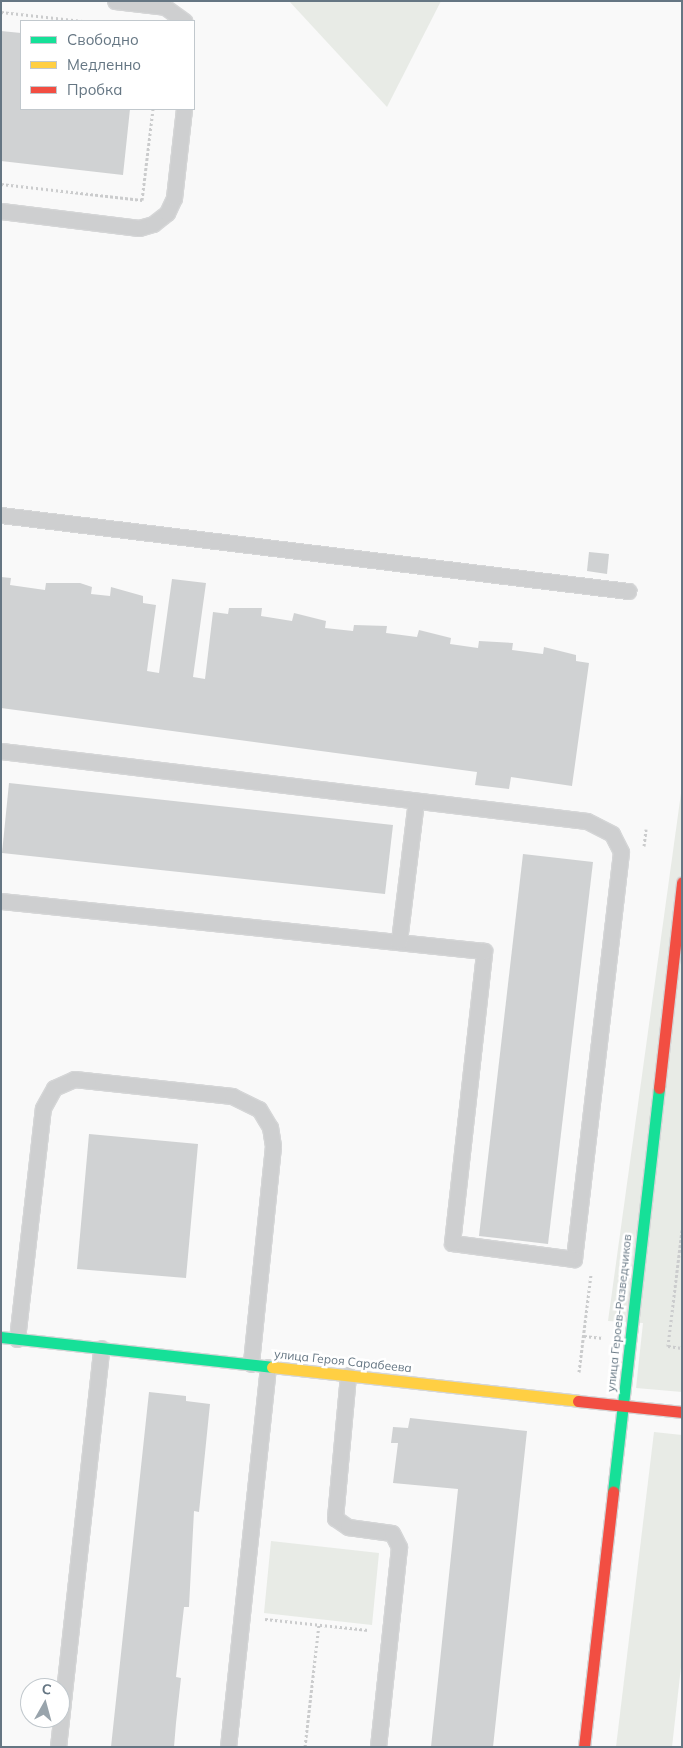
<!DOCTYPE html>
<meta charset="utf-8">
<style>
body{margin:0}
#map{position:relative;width:683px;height:1748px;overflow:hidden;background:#f9f9f9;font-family:Mulish,sans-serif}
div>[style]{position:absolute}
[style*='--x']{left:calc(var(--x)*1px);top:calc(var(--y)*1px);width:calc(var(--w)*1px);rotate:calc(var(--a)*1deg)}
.green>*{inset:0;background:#e8ebe6}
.building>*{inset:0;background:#d0d2d3}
.path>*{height:3px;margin-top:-1.5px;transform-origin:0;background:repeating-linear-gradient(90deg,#cbcccd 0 2.5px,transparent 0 5px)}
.roads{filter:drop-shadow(1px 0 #d5d6d7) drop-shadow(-1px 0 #d5d6d7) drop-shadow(0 1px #d5d6d7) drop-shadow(0 -1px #d5d6d7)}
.lane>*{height:15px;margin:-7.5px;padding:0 7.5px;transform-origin:7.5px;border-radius:7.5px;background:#cecfd0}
.fast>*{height:11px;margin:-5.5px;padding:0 5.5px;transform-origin:5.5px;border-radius:5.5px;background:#16e098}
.slow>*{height:11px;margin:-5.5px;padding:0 5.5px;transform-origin:5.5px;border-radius:5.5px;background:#ffcf43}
.jam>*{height:11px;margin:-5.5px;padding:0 5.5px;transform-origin:5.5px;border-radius:5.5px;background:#f24e42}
span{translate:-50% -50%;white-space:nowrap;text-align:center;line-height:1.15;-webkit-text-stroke:5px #fff;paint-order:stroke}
.street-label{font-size:12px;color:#657683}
.frame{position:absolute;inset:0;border:2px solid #657683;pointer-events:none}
.legend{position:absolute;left:20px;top:20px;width:175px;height:90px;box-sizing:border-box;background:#fff;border:1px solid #c1c8cd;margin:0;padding:6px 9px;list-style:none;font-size:15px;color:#657683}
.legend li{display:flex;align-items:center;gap:10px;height:25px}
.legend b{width:25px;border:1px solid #c1c8cd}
.north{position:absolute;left:20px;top:1678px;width:50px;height:50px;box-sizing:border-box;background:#fff;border:1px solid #c1c8cd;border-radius:50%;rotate:7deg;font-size:14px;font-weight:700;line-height:20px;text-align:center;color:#657683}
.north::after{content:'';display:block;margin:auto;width:18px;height:22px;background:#99a4ac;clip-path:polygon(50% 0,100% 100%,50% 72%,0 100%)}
</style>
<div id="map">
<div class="green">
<div style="clip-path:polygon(289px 1px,441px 1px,387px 107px)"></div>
<div style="clip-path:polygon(682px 786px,682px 1392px,636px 1388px,643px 1323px,608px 1321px)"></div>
<div style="clip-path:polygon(654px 1432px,682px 1435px,682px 1658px,672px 1747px,616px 1747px)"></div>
<div style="clip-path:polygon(271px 1541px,379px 1553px,372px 1625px,264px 1613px)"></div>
</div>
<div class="building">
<div style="clip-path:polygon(1px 31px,21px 33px,21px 109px,130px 109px,123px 175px,1px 161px)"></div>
<div style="clip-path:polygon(589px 552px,609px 554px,607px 574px,587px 571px)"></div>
<div style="clip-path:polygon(1px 577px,11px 578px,10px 585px,45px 590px,46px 583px,80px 583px,92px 587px,91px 594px,110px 596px,111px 587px,143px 596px,143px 603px,156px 605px,147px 671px,159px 673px,172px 579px,206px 583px,193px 677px,205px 679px,213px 612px,228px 614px,229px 608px,262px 608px,261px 616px,292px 621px,294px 613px,326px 621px,325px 628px,353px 631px,354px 625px,387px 626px,386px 633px,417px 637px,419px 630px,451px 638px,450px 644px,478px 648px,479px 641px,513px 643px,512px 650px,543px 654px,544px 647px,576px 655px,576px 661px,589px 663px,572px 786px,511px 777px,509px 789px,475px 785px,477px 772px,1px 708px)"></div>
<div style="clip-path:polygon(9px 783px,393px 825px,385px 894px,2px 853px)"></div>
<div style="clip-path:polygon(523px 854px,593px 862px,548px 1244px,479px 1236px)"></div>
<div style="clip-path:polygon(89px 1134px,198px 1144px,186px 1278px,77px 1269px)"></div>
<div style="clip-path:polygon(149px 1392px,186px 1396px,186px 1401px,210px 1404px,199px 1512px,194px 1511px,189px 1607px,184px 1607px,176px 1677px,181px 1678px,176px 1723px,174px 1747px,111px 1747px)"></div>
<div style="clip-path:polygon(410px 1418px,527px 1431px,493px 1747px,431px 1747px,458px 1489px,393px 1483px,398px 1443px,391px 1443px,393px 1427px,408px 1428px)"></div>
</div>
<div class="path">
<div style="--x:1;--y:12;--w:82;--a:6.3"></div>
<div style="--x:1;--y:184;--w:142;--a:6.5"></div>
<div style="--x:142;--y:200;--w:92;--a:-83.1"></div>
<div style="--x:644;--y:846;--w:17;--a:-83"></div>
<div style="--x:682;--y:1230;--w:117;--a:96.9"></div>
<div style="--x:668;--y:1346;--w:14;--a:8"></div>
<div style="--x:584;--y:1336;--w:19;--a:6"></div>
<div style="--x:579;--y:1372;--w:99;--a:-83"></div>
<div style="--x:265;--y:1619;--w:104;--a:6.1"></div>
<div style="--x:305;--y:1747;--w:123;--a:-83.5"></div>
</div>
<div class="roads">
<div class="lane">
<div style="--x:115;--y:1;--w:50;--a:6.8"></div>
<div style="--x:165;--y:7;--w:24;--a:36"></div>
<div style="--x:1;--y:211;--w:139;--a:7"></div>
<div style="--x:139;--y:228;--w:15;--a:-16"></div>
<div style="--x:153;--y:224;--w:18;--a:-38"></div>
<div style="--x:167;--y:213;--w:17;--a:-65"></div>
<div style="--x:174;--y:198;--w:90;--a:-83.6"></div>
<div style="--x:1;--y:515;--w:632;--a:6.91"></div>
<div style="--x:1;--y:751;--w:590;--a:6.81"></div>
<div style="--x:587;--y:821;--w:28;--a:27"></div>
<div style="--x:612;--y:834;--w:20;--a:63"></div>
<div style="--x:621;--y:852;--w:410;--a:96.6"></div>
<div style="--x:574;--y:1259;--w:123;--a:-172.5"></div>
<div style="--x:452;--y:1243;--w:294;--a:-83.7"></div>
<div style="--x:484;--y:951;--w:486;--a:-174.1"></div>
<div style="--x:399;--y:941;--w:141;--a:-83.1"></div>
<div style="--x:17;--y:1339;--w:232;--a:-83.6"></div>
<div style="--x:43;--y:1108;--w:23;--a:-61"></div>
<div style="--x:54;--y:1088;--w:22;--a:-24"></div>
<div style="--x:74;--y:1079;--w:28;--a:6"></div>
<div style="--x:102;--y:1082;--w:131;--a:6.1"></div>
<div style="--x:232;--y:1096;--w:30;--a:26"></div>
<div style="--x:259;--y:1109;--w:21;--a:59"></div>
<div style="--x:270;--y:1127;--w:19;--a:81"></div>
<div style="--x:273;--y:1146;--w:219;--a:95.8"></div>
<div style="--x:348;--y:1375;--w:144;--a:95.2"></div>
<div style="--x:335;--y:1518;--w:16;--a:35"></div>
<div style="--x:348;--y:1527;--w:44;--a:7.8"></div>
<div style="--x:392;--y:1533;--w:16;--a:63"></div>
<div style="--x:399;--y:1547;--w:201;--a:96"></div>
<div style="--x:58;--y:1747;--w:401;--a:-83.8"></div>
<div style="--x:228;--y:1747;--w:382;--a:-84"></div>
</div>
<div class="fast">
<div style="--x:1;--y:1337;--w:273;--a:6.3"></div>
<div style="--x:613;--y:1492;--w:407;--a:-83.5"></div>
</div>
<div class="slow">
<div style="--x:272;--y:1367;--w:308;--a:6.3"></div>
</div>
<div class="jam">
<div style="--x:659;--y:1088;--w:207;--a:-83.6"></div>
<div style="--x:578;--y:1401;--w:105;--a:6"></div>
<div style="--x:584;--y:1747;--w:257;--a:-83.5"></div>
</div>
</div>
<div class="street-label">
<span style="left:619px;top:1313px;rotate:-84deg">улица Героев-Разведчиков</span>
<span style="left:343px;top:1361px;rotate:6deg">улица Героя Сарабеева</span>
</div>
<div class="frame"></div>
<ul class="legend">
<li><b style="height:6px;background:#16e098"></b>Свободно</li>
<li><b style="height:6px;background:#ffcf43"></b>Медленно</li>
<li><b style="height:6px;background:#f24e42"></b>Пробка</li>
</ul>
<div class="north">С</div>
</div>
